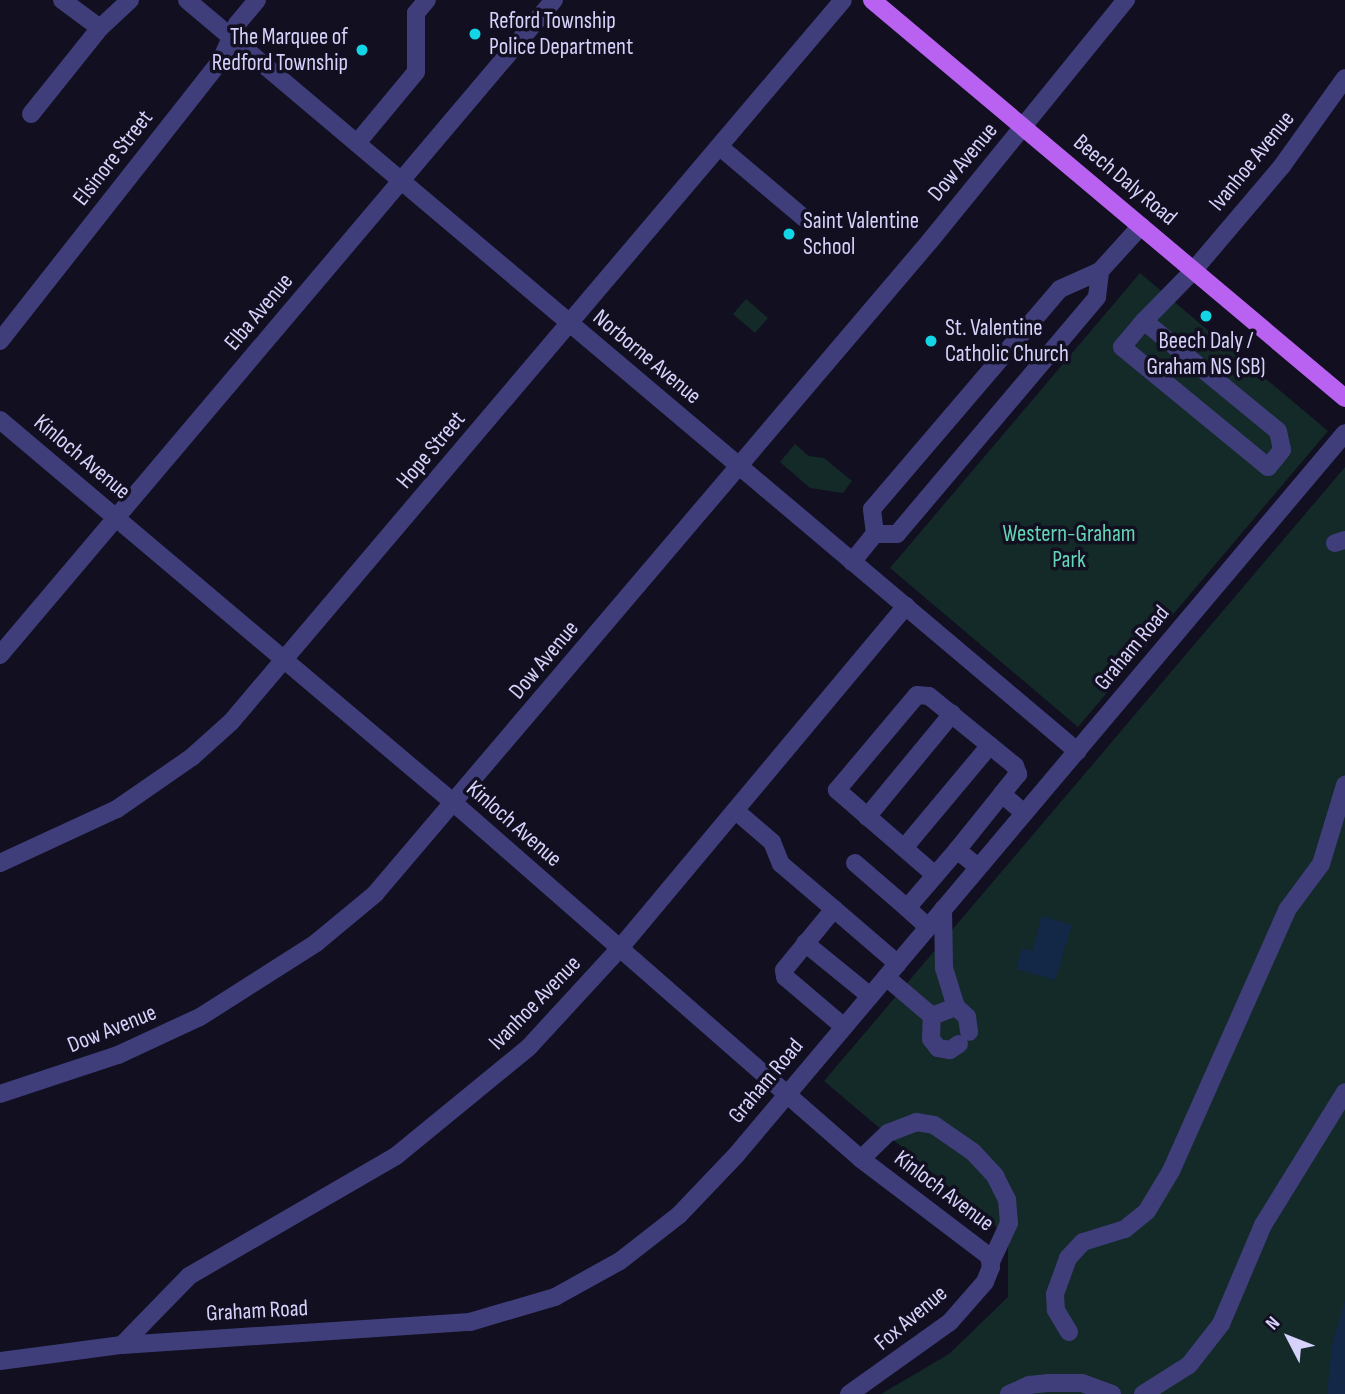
<!DOCTYPE html>
<style>
body{margin:0}
#map{position:relative;width:1345px;height:1394px;overflow:hidden;background:#110f20;font-family:"Sofia Sans Condensed",sans-serif}
div>[style]{position:absolute}
[style*='--x']{left:calc(var(--x)*1px);top:calc(var(--y)*1px);width:calc(var(--w)*1px);rotate:calc(var(--a)*1deg)}
.green>*{inset:0;background:#132a28}
.water>*{inset:0;background:#132846}
.minor>*{height:18px;margin:-9px;padding:0 9px;transform-origin:9px;border-radius:9px;background:#3f3e7b}
.major>*{height:18px;margin:-9px;padding:0 9px;transform-origin:9px;border-radius:9px;background:#b962f2}
.dots>*{width:19px;height:19px;translate:-50% -50%;box-sizing:border-box;border:4px solid #110f20;border-radius:50%}
span{translate:-50% -50%;white-space:nowrap;text-align:center;line-height:1.15;-webkit-text-stroke:7px #110f20;paint-order:stroke}
.poi-label{font-size:23px;color:#d6d2fb}
.left{translate:0 -50%;text-align:left}
.right{translate:-100% -50%;text-align:right}
.street-label{font-size:23px;color:#d6d2fb}
.park-label{font-size:23px;color:#64d5b6}
.north{position:absolute;left:1254px;top:1303px;width:70px;height:70px;-webkit-text-stroke:5px #110f20;paint-order:stroke;rotate:312deg;font-size:19px;font-weight:700;line-height:28px;text-align:center;color:#d6d2fb}
.north::after{content:'';display:block;margin:auto;width:24px;height:32px;background:#d6d2fb;clip-path:polygon(50% 0,100% 100%,50% 72%,0 100%)}
</style>
<div id="map">
<div class="green">
<div style="clip-path:polygon(1140px 273px,1328px 431px,1078px 727px,890px 568px)"></div>
<div style="clip-path:polygon(746px 299px,768px 318px,755px 333px,733px 314px)"></div>
<div style="clip-path:polygon(795px 444px,809px 456px,824px 458px,852px 481px,843px 493px,810px 488px,780px 462px)"></div>
<div style="clip-path:polygon(1345px 467px,1345px 1394px,881px 1394px,949px 1354px,1008px 1297px,1008px 1237px,824px 1081px)"></div>
</div>
<div class="water">
<div style="clip-path:polygon(1042px 916px,1072px 925px,1055px 980px,1016px 969px,1022px 948px,1032px 951px)"></div>
<div style="clip-path:polygon(1345px 1300px,1345px 1394px,1327px 1394px,1332px 1345px)"></div>
</div>
<div class="minor">
<div style="--x:62;--y:0;--w:47;--a:36.4"></div>
<div style="--x:187;--y:0;--w:1165;--a:40.16"></div>
<div style="--x:31;--y:114;--w:110;--a:-51.3"></div>
<div style="--x:100;--y:28;--w:41;--a:-43"></div>
<div style="--x:357;--y:143;--w:92;--a:-50.3"></div>
<div style="--x:416;--y:72;--w:59;--a:-90"></div>
<div style="--x:416;--y:13;--w:17;--a:-50"></div>
<div style="--x:720;--y:147;--w:110;--a:40.2"></div>
<div style="--x:1144;--y:321;--w:173;--a:39.4"></div>
<div style="--x:1278;--y:431;--w:19;--a:78"></div>
<div style="--x:1282;--y:450;--w:22;--a:129"></div>
<div style="--x:1268;--y:467;--w:189;--a:-140.6"></div>
<div style="--x:1122;--y:347;--w:34;--a:-50"></div>
<div style="--x:1144;--y:321;--w:70;--a:-45.6"></div>
<div style="--x:1193;--y:271;--w:138;--a:-49.7"></div>
<div style="--x:1282;--y:166;--w:108;--a:-54.4"></div>
<div style="--x:0;--y:341;--w:357;--a:-51.8"></div>
<div style="--x:221;--y:60;--w:39;--a:-66"></div>
<div style="--x:237;--y:24;--w:31;--a:-50"></div>
<div style="--x:0;--y:420;--w:595;--a:40.16"></div>
<div style="--x:455;--y:804;--w:539;--a:41.17"></div>
<div style="--x:861;--y:1159;--w:161;--a:37.2"></div>
<div style="--x:989;--y:1256;--w:11;--a:80"></div>
<div style="--x:991;--y:1267;--w:16;--a:112"></div>
<div style="--x:985;--y:1282;--w:53;--a:131.2"></div>
<div style="--x:950;--y:1322;--w:124;--a:144.5"></div>
<div style="--x:875;--y:534;--w:22;--a:0"></div>
<div style="--x:897;--y:534;--w:310;--a:-49.8"></div>
<div style="--x:1097;--y:297;--w:26;--a:-83"></div>
<div style="--x:1335;--y:543;--w:10;--a:-17"></div>
<div style="--x:852;--y:562;--w:36;--a:-51"></div>
<div style="--x:875;--y:534;--w:25;--a:-97"></div>
<div style="--x:872;--y:509;--w:289;--a:-49.5"></div>
<div style="--x:1060;--y:289;--w:44;--a:-24.2"></div>
<div style="--x:1100;--y:271;--w:61;--a:-47.7"></div>
<div style="--x:0;--y:655;--w:858;--a:-49.78"></div>
<div style="--x:736;--y:811;--w:48;--a:40.7"></div>
<div style="--x:772;--y:842;--w:24;--a:68"></div>
<div style="--x:781;--y:864;--w:70;--a:40.3"></div>
<div style="--x:867;--y:817;--w:134;--a:-50.5"></div>
<div style="--x:904;--y:848;--w:134;--a:-50.1"></div>
<div style="--x:957;--y:850;--w:72;--a:-51.2"></div>
<div style="--x:0;--y:863;--w:129;--a:-24.8"></div>
<div style="--x:117;--y:809;--w:91;--a:-34.7"></div>
<div style="--x:192;--y:757;--w:52;--a:-41.9"></div>
<div style="--x:231;--y:722;--w:946;--a:-49.71"></div>
<div style="--x:855;--y:863;--w:69;--a:40.9"></div>
<div style="--x:935;--y:875;--w:130;--a:-139.1"></div>
<div style="--x:837;--y:790;--w:124;--a:-49.9"></div>
<div style="--x:917;--y:695;--w:12;--a:5"></div>
<div style="--x:929;--y:696;--w:111;--a:39.1"></div>
<div style="--x:1015;--y:766;--w:9;--a:69"></div>
<div style="--x:1018;--y:774;--w:26;--a:129"></div>
<div style="--x:1002;--y:794;--w:29;--a:41"></div>
<div style="--x:943;--y:909;--w:59;--a:89"></div>
<div style="--x:944;--y:968;--w:41;--a:72.9"></div>
<div style="--x:928;--y:927;--w:28;--a:-138"></div>
<div style="--x:907;--y:908;--w:77;--a:-49.2"></div>
<div style="--x:957;--y:850;--w:27;--a:39"></div>
<div style="--x:805;--y:943;--w:84;--a:39.2"></div>
<div style="--x:886;--y:977;--w:60;--a:40.3"></div>
<div style="--x:844;--y:1027;--w:77;--a:-139.7"></div>
<div style="--x:785;--y:977;--w:7;--a:-98"></div>
<div style="--x:784;--y:970;--w:79;--a:-50.7"></div>
<div style="--x:834;--y:909;--w:84;--a:40.7"></div>
<div style="--x:959;--y:1044;--w:11;--a:146"></div>
<div style="--x:950;--y:1050;--w:12;--a:-171"></div>
<div style="--x:938;--y:1048;--w:11;--a:-128"></div>
<div style="--x:931;--y:1039;--w:23;--a:-88"></div>
<div style="--x:932;--y:1016;--w:26;--a:-21"></div>
<div style="--x:956;--y:1007;--w:15;--a:42"></div>
<div style="--x:967;--y:1017;--w:15;--a:82"></div>
<div style="--x:0;--y:1094;--w:124;--a:-18.3"></div>
<div style="--x:118;--y:1055;--w:90;--a:-24.9"></div>
<div style="--x:200;--y:1017;--w:138;--a:-32.5"></div>
<div style="--x:316;--y:943;--w:77;--a:-39.7"></div>
<div style="--x:375;--y:894;--w:857;--a:-49.64"></div>
<div style="--x:930;--y:241;--w:311;--a:-50.9"></div>
<div style="--x:861;--y:1159;--w:37;--a:-44"></div>
<div style="--x:888;--y:1133;--w:30;--a:-21"></div>
<div style="--x:916;--y:1122;--w:18;--a:9"></div>
<div style="--x:934;--y:1125;--w:47;--a:34.7"></div>
<div style="--x:973;--y:1152;--w:33;--a:47"></div>
<div style="--x:995;--y:1176;--w:27;--a:63"></div>
<div style="--x:1007;--y:1200;--w:23;--a:85"></div>
<div style="--x:1009;--y:1223;--w:43;--a:114.8"></div>
<div style="--x:1069;--y:1332;--w:26;--a:-121"></div>
<div style="--x:1056;--y:1310;--w:16;--a:-94"></div>
<div style="--x:1055;--y:1294;--w:38;--a:-70"></div>
<div style="--x:1068;--y:1258;--w:22;--a:-47"></div>
<div style="--x:1083;--y:1242;--w:44;--a:-17.2"></div>
<div style="--x:1125;--y:1229;--w:28;--a:-39"></div>
<div style="--x:1147;--y:1211;--w:47;--a:-59"></div>
<div style="--x:1171;--y:1171;--w:286;--a:-66"></div>
<div style="--x:1287;--y:910;--w:57;--a:-53.5"></div>
<div style="--x:1321;--y:864;--w:83;--a:-73.1"></div>
<div style="--x:122;--y:1345;--w:96;--a:-45.8"></div>
<div style="--x:189;--y:1276;--w:239;--a:-30.1"></div>
<div style="--x:396;--y:1156;--w:172;--a:-39.3"></div>
<div style="--x:529;--y:1047;--w:134;--a:-47.4"></div>
<div style="--x:620;--y:948;--w:446;--a:-50.1"></div>
<div style="--x:0;--y:1361;--w:123;--a:-7.5"></div>
<div style="--x:122;--y:1345;--w:349;--a:-3.8"></div>
<div style="--x:470;--y:1322;--w:89;--a:-16.4"></div>
<div style="--x:555;--y:1297;--w:74;--a:-29"></div>
<div style="--x:620;--y:1261;--w:75;--a:-37.9"></div>
<div style="--x:679;--y:1215;--w:84;--a:-46.4"></div>
<div style="--x:737;--y:1154;--w:943;--a:-49.86"></div>
<div style="--x:1009;--y:1394;--w:22;--a:-24"></div>
<div style="--x:1029;--y:1385;--w:18;--a:-6"></div>
<div style="--x:1047;--y:1383;--w:35;--a:0"></div>
<div style="--x:1082;--y:1383;--w:32;--a:20"></div>
<div style="--x:1143;--y:1394;--w:54;--a:-32.2"></div>
<div style="--x:1189;--y:1365;--w:52;--a:-52"></div>
<div style="--x:1221;--y:1324;--w:108;--a:-67"></div>
<div style="--x:1263;--y:1225;--w:156;--a:-58.3"></div>
</div>
<div class="major">
<div style="--x:872;--y:0;--w:618;--a:40.08"></div>
</div>
<div class="dots">
<div style="left:475px;top:34px;background:#14d5e6"></div>
<div style="left:362px;top:50px;background:#14d5e6"></div>
<div style="left:789px;top:234px;background:#14d5e6"></div>
<div style="left:1206px;top:316px;background:#14d5e6"></div>
<div style="left:931px;top:341px;background:#14d5e6"></div>
</div>
<div class="poi-label">
<span class="left" style="left:489px;top:34px">Reford Township<br>Police Department</span>
<span class="right" style="left:348px;top:50px">The Marquee of<br>Redford Township</span>
<span class="left" style="left:803px;top:234px">Saint Valentine<br>School</span>
<span class="left" style="left:945px;top:341px">St. Valentine<br>Catholic Church</span>
<span style="left:1206px;top:354px">Beech Daly /<br>Graham NS (SB)</span>
</div>
<div class="street-label">
<span style="left:113px;top:158px;rotate:-52deg">Elsinore Street</span>
<span style="left:1252px;top:161px;rotate:-51deg">Ivanhoe Avenue</span>
<span style="left:963px;top:162px;rotate:-50deg">Dow Avenue</span>
<span style="left:1125px;top:180px;rotate:40deg">Beech Daly Road</span>
<span style="left:259px;top:312px;rotate:-50deg">Elba Avenue</span>
<span style="left:647px;top:357px;rotate:40deg">Norborne Avenue</span>
<span style="left:431px;top:450px;rotate:-50deg">Hope Street</span>
<span style="left:82px;top:457px;rotate:40deg">Kinloch Avenue</span>
<span style="left:1132px;top:648px;rotate:-50deg">Graham Road</span>
<span style="left:544px;top:660px;rotate:-50deg">Dow Avenue</span>
<span style="left:514px;top:824px;rotate:41deg">Kinloch Avenue</span>
<span style="left:535px;top:1003px;rotate:-46deg">Ivanhoe Avenue</span>
<span style="left:112px;top:1029px;rotate:-22deg">Dow Avenue</span>
<span style="left:766px;top:1081px;rotate:-50deg">Graham Road</span>
<span style="left:944px;top:1191px;rotate:37deg">Kinloch Avenue</span>
<span style="left:257px;top:1311px;rotate:-3deg">Graham Road</span>
<span style="left:911px;top:1318px;rotate:-40deg">Fox Avenue</span>
</div>
<div class="park-label">
<span style="left:1069px;top:547px">Western-Graham<br>Park</span>
</div>
<div class="north">N</div>
</div>
